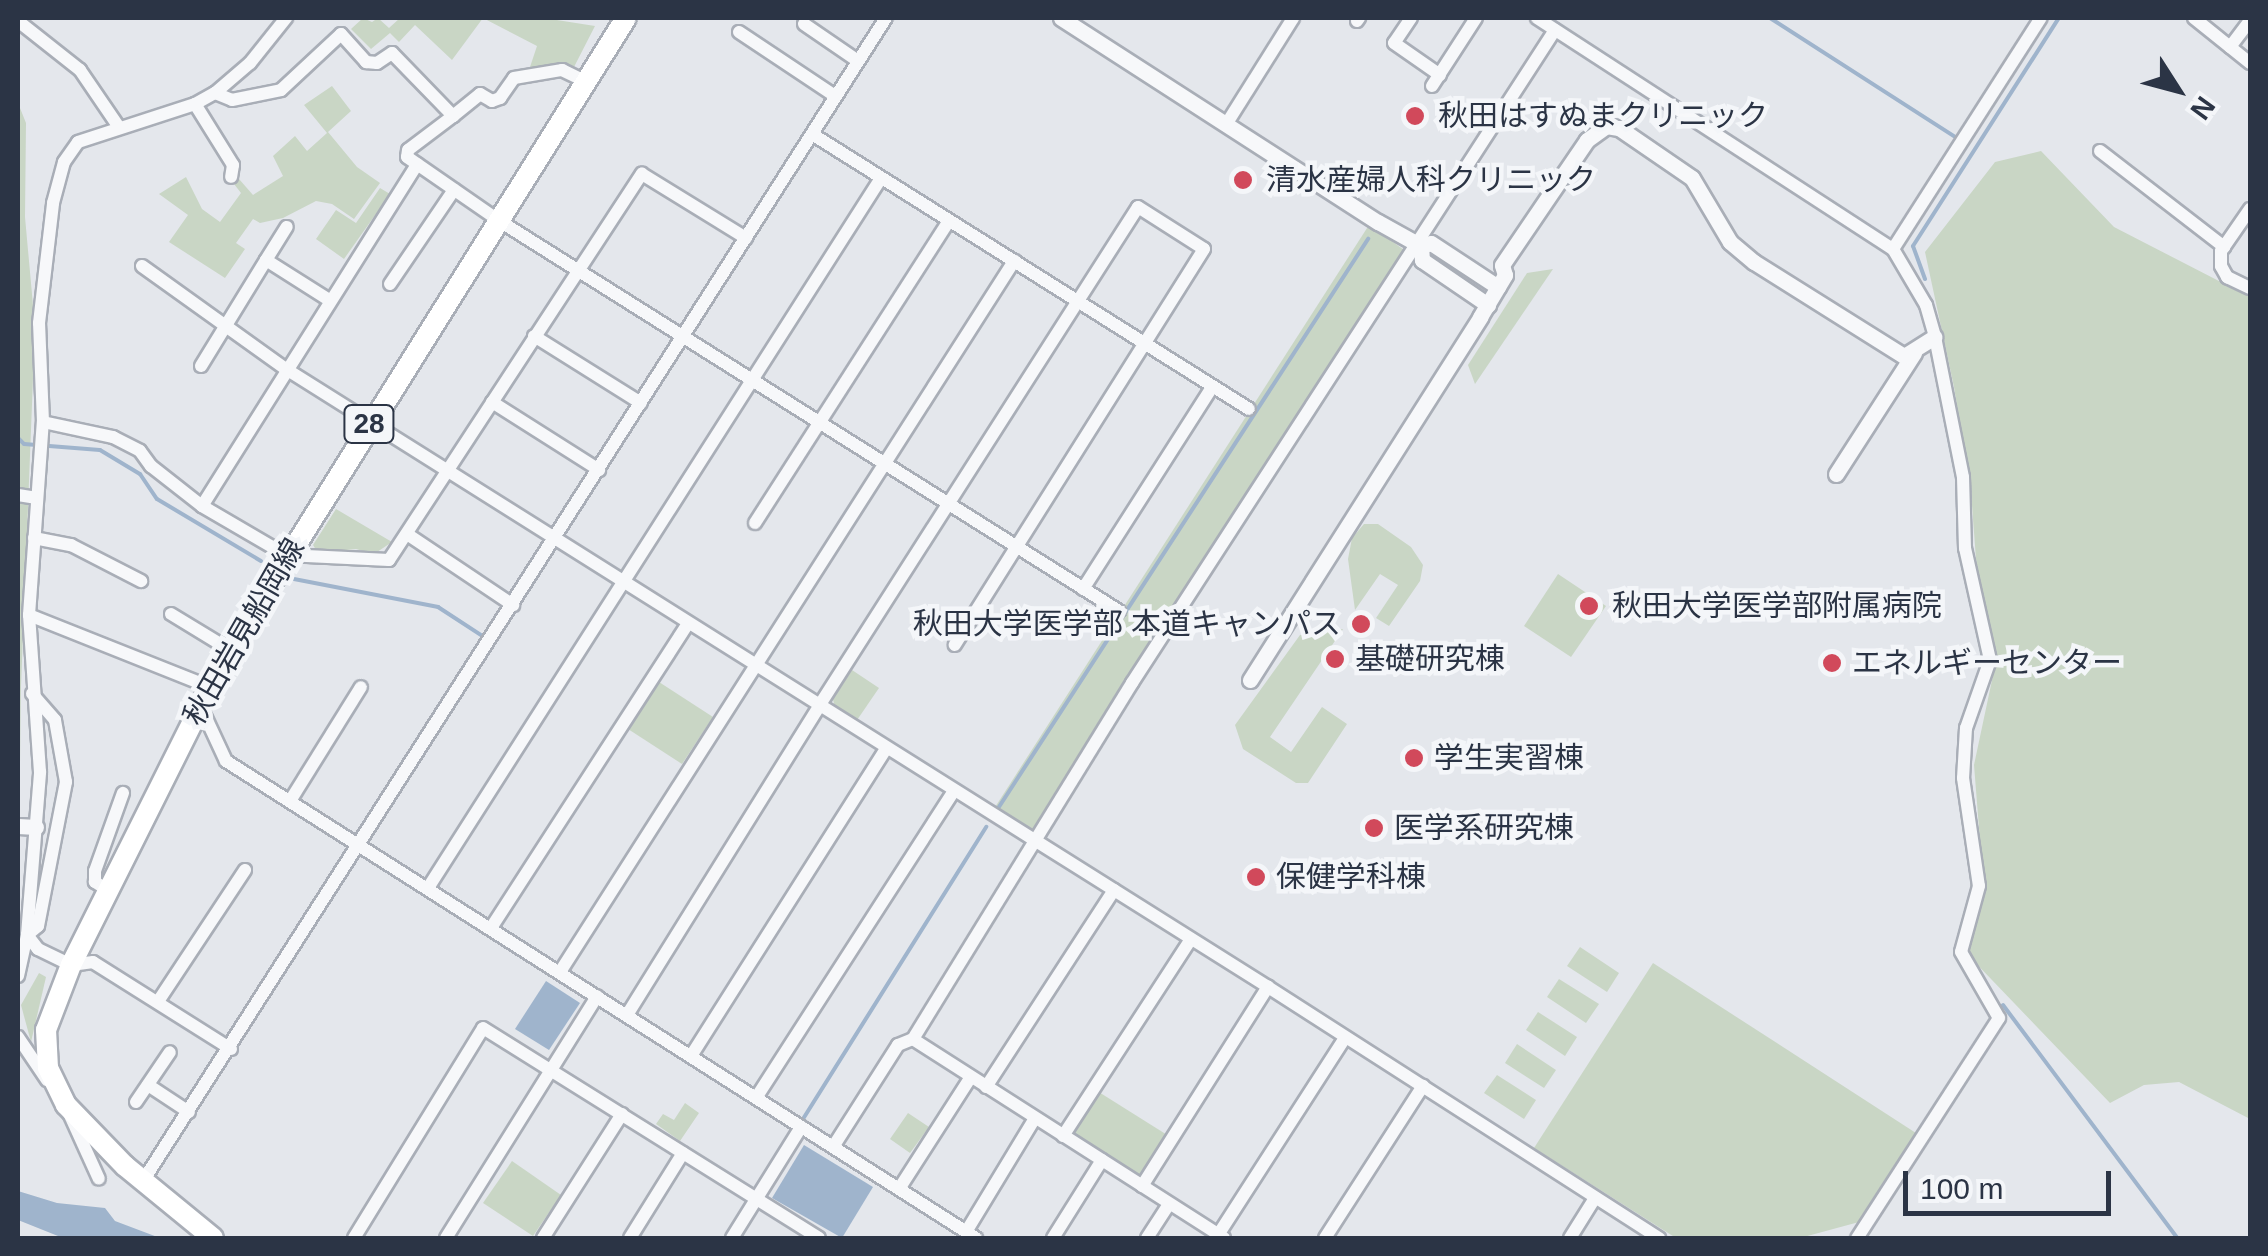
<!DOCTYPE html>
<meta charset="utf-8">
<style>
body{margin:0}
#map{position:relative;width:2268px;height:1256px;overflow:hidden;background:#e4e7ec;font-family:Helvetica,"Noto Sans JP",sans-serif}
div>[style]{position:absolute}
[style*='--x']{left:calc(var(--x)*1px);top:calc(var(--y)*1px);width:calc(var(--w)*1px);rotate:calc(var(--a)*1deg)}
.green>*{inset:0;background:#c9d6c5}
.water>*{inset:0;background:#9fb4cc}
.stream>*{height:4px;margin:-2px;padding:0 2px;transform-origin:2px;border-radius:2px;background:#9fb4cc}
.roads{filter:drop-shadow(2px 0 #a9aeb7) drop-shadow(-2px 0 #a9aeb7) drop-shadow(0 2px #a9aeb7) drop-shadow(0 -2px #a9aeb7)}
.minor>*{height:12px;margin:-6px;padding:0 6px;transform-origin:6px;border-radius:6px;background:#f7f8fa}
.tertiary>*{height:15px;margin:-7.5px;padding:0 7.5px;transform-origin:7.5px;border-radius:7.5px;background:#f7f8fa}
.primary>*{height:20px;margin:-10px;padding:0 10px;transform-origin:10px;border-radius:10px;background:#fff}
.dots>*{width:28px;height:28px;translate:-50% -50%;box-sizing:border-box;border:5px solid #f4f6f9;border-radius:50%}
span{translate:-50% -50%;white-space:nowrap;text-align:center;line-height:1.15;-webkit-text-stroke:9px #f4f6f9;paint-order:stroke}
.shield-label span{padding:2px 8px;background:#f4f6f9;border:2px solid;border-radius:8px;-webkit-text-stroke-width:0}
.shield-label{font-size:28px;color:#2b3445;font-weight:700}
.poi-label{font-size:30px;color:#2b3445}
.left{translate:0 -50%;text-align:left}
.right{translate:-100% -50%;text-align:right}
.street-label{font-size:30px;color:#2b3445}
.frame{position:absolute;inset:0;border:20px solid #2b3445;pointer-events:none}
.north{position:absolute;left:2128px;top:40px;width:100px;height:100px;-webkit-text-stroke:8px #f4f6f9;paint-order:stroke;rotate:126deg;font-size:28px;font-weight:700;line-height:40px;text-align:center;color:#2b3445}
.north::after{content:'';display:block;margin:auto;width:35px;height:45px;background:#2b3445;clip-path:polygon(50% 0,100% 100%,50% 72%,0 100%)}
.scale{position:absolute;left:1903px;top:1171px;width:208px;height:45px;box-sizing:border-box;border:5px solid #2b3445;border-top:0;padding-left:12px;font-size:30px;line-height:35px;white-space:nowrap;color:#2b3445;-webkit-text-stroke:8px #f4f6f9;paint-order:stroke}
</style>
<div id="map">
<div class="green">
<div style="clip-path:polygon(363px 18px,372px 22px,378px 18px,389px 28px,400px 18px,544px 18px,595px 26px,574px 67px,546px 68px,530px 67px,537px 46px,483px 18px,452px 60px,415px 25px,399px 42px,390px 33px,371px 49px,351px 29px)"></div>
<div style="clip-path:polygon(332px 86px,351px 111px,328px 132px,357px 167px,380px 183px,354px 219px,332px 204px,316px 201px,283px 218px,260px 223px,253px 219px,236px 243px,245px 249px,225px 278px,169px 242px,188px 215px,159px 194px,186px 177px,202px 209px,220px 222px,241px 193px,234px 184px,239px 179px,253px 195px,283px 176px,273px 156px,295px 136px,307px 151px,327px 133px,304px 105px)"></div>
<div style="clip-path:polygon(18px 103px,26px 123px,25px 217px,35px 327px,21px 687px,18px 921px)"></div>
<div style="clip-path:polygon(2041px 151px,2114px 227px,2250px 297px,2250px 1119px,2179px 1082px,2144px 1085px,2110px 1103px,1968px 955px,1982px 866px,1974px 765px,1995px 666px,1976px 559px,1971px 492px,1954px 387px,1925px 252px,1995px 162px)"></div>
<div style="clip-path:polygon(380px 188px,390px 194px,344px 259px,316px 239px,336px 210px,356px 223px)"></div>
<div style="clip-path:polygon(1369px 225px,1407px 252px,1033px 842px,990px 815px)"></div>
<div style="clip-path:polygon(1553px 269px,1475px 384px,1468px 365px,1527px 273px)"></div>
<div style="clip-path:polygon(336px 509px,392px 542px,374px 554px,356px 549px,318px 553px,313px 545px)"></div>
<div style="clip-path:polygon(1364px 524px,1378px 524px,1411px 547px,1423px 565px,1420px 581px,1389px 626px,1376px 618px,1398px 585px,1380px 574px,1355px 610px,1348px 559px,1352px 538px)"></div>
<div style="clip-path:polygon(1558px 574px,1606px 606px,1571px 657px,1524px 626px)"></div>
<div style="clip-path:polygon(1343px 629px,1270px 737px,1291px 752px,1322px 707px,1347px 724px,1308px 783px,1296px 783px,1243px 749px,1235px 725px,1300px 635px)"></div>
<div style="clip-path:polygon(852px 670px,879px 688px,855px 723px,835px 709px,833px 699px)"></div>
<div style="clip-path:polygon(659px 682px,713px 717px,682px 764px,628px 729px)"></div>
<div style="clip-path:polygon(1580px 947px,1619px 973px,1607px 992px,1567px 966px)"></div>
<div style="clip-path:polygon(1653px 963px,1919px 1135px,1859px 1222px,1800px 1238px,1676px 1238px,1534px 1148px)"></div>
<div style="clip-path:polygon(39px 973px,46px 977px,31px 1042px,21px 1005px)"></div>
<div style="clip-path:polygon(1559px 979px,1599px 1004px,1586px 1023px,1547px 997px)"></div>
<div style="clip-path:polygon(1538px 1012px,1577px 1037px,1565px 1056px,1526px 1030px)"></div>
<div style="clip-path:polygon(1517px 1044px,1556px 1070px,1544px 1088px,1505px 1063px)"></div>
<div style="clip-path:polygon(1497px 1075px,1536px 1100px,1524px 1119px,1484px 1093px)"></div>
<div style="clip-path:polygon(1094px 1089px,1172px 1138px,1142px 1186px,1063px 1136px)"></div>
<div style="clip-path:polygon(685px 1103px,699px 1113px,680px 1141px,656px 1124px,663px 1114px,674px 1120px)"></div>
<div style="clip-path:polygon(908px 1113px,929px 1127px,910px 1153px,890px 1139px)"></div>
<div style="clip-path:polygon(512px 1161px,561px 1195px,533px 1236px,483px 1203px)"></div>
</div>
<div class="water">
<div style="clip-path:polygon(546px 981px,580px 1003px,549px 1050px,515px 1029px)"></div>
<div style="clip-path:polygon(804px 1145px,873px 1187px,842px 1238px,772px 1198px)"></div>
<div style="clip-path:polygon(18px 1191px,57px 1203px,105px 1208px,115px 1221px,160px 1238px,63px 1238px,18px 1220px)"></div>
</div>
<div class="stream">
<div style="--x:1770;--y:18;--w:219;--a:32.7"></div>
<div style="--x:1925;--y:279;--w:35;--a:-110"></div>
<div style="--x:1913;--y:246;--w:271;--a:-57.4"></div>
<div style="--x:18;--y:438;--w:8;--a:45"></div>
<div style="--x:24;--y:444;--w:76;--a:4.5"></div>
<div style="--x:100;--y:450;--w:47;--a:31"></div>
<div style="--x:140;--y:474;--w:30;--a:56"></div>
<div style="--x:157;--y:499;--w:121;--a:30.8"></div>
<div style="--x:294;--y:579;--w:147;--a:11"></div>
<div style="--x:438;--y:607;--w:51;--a:33.1"></div>
<div style="--x:995;--y:813;--w:685;--a:-56.98"></div>
<div style="--x:2003;--y:1005;--w:291;--a:53.2"></div>
<div style="--x:803;--y:1119;--w:345;--a:-57.9"></div>
</div>
<div class="roads">
<div class="minor">
<div style="--x:1411;--y:18;--w:30;--a:124"></div>
<div style="--x:1394;--y:43;--w:56;--a:34.8"></div>
<div style="--x:1537;--y:18;--w:424;--a:33"></div>
<div style="--x:1893;--y:249;--w:65;--a:59.5"></div>
<div style="--x:1926;--y:305;--w:33;--a:74"></div>
<div style="--x:1935;--y:337;--w:143;--a:78.7"></div>
<div style="--x:1963;--y:477;--w:71;--a:88.4"></div>
<div style="--x:1965;--y:548;--w:115;--a:77.4"></div>
<div style="--x:1990;--y:660;--w:72;--a:109.4"></div>
<div style="--x:1966;--y:728;--w:50;--a:93.4"></div>
<div style="--x:1963;--y:778;--w:109;--a:81.6"></div>
<div style="--x:1979;--y:886;--w:68;--a:105.3"></div>
<div style="--x:1961;--y:952;--w:76;--a:60.1"></div>
<div style="--x:1999;--y:1018;--w:262;--a:122.8"></div>
<div style="--x:2194;--y:18;--w:72;--a:38.8"></div>
<div style="--x:18;--y:21;--w:79;--a:38.3"></div>
<div style="--x:80;--y:70;--w:68;--a:55.8"></div>
<div style="--x:1357;--y:21;--w:4;--a:-56"></div>
<div style="--x:804;--y:24;--w:65;--a:34.4"></div>
<div style="--x:739;--y:32;--w:115;--a:33.7"></div>
<div style="--x:2230;--y:47;--w:34;--a:-53"></div>
<div style="--x:1432;--y:86;--w:81;--a:-57.1"></div>
<div style="--x:215;--y:93;--w:18;--a:22"></div>
<div style="--x:232;--y:100;--w:50;--a:-11.5"></div>
<div style="--x:281;--y:90;--w:82;--a:-43"></div>
<div style="--x:341;--y:34;--w:38;--a:48"></div>
<div style="--x:366;--y:62;--w:11;--a:5"></div>
<div style="--x:377;--y:63;--w:18;--a:-34"></div>
<div style="--x:392;--y:53;--w:88;--a:45.9"></div>
<div style="--x:453;--y:116;--w:35;--a:-39"></div>
<div style="--x:480;--y:94;--w:14;--a:30"></div>
<div style="--x:492;--y:101;--w:9;--a:-21"></div>
<div style="--x:500;--y:98;--w:24;--a:-55"></div>
<div style="--x:514;--y:78;--w:49;--a:-9.5"></div>
<div style="--x:562;--y:70;--w:25;--a:26"></div>
<div style="--x:195;--y:104;--w:72;--a:58.1"></div>
<div style="--x:233;--y:165;--w:12;--a:99"></div>
<div style="--x:453;--y:116;--w:56;--a:142.9"></div>
<div style="--x:408;--y:150;--w:7;--a:98"></div>
<div style="--x:407;--y:157;--w:111;--a:34.7"></div>
<div style="--x:498;--y:220;--w:734;--a:32.2"></div>
<div style="--x:1227;--y:123;--w:124;--a:-57.8"></div>
<div style="--x:812;--y:134;--w:516;--a:32.18"></div>
<div style="--x:2100;--y:151;--w:157;--a:37.7"></div>
<div style="--x:2250;--y:209;--w:51;--a:124.6"></div>
<div style="--x:2221;--y:251;--w:15;--a:90"></div>
<div style="--x:2221;--y:266;--w:13;--a:61"></div>
<div style="--x:2227;--y:277;--w:25;--a:26"></div>
<div style="--x:1893;--y:249;--w:274;--a:-57.4"></div>
<div style="--x:266;--y:260;--w:39;--a:-58"></div>
<div style="--x:142;--y:266;--w:177;--a:35.6"></div>
<div style="--x:286;--y:369;--w:1160;--a:32.18"></div>
<div style="--x:1268;--y:987;--w:465;--a:32.7"></div>
<div style="--x:390;--y:284;--w:114;--a:-55.8"></div>
<div style="--x:534;--y:336;--w:126;--a:32.1"></div>
<div style="--x:201;--y:366;--w:124;--a:-58.5"></div>
<div style="--x:266;--y:260;--w:75;--a:32.4"></div>
<div style="--x:492;--y:402;--w:127;--a:32.4"></div>
<div style="--x:43;--y:422;--w:72;--a:12.1"></div>
<div style="--x:113;--y:437;--w:30;--a:27"></div>
<div style="--x:140;--y:451;--w:19;--a:54"></div>
<div style="--x:151;--y:466;--w:65;--a:38.1"></div>
<div style="--x:202;--y:506;--w:97;--a:30.3"></div>
<div style="--x:286;--y:555;--w:103;--a:2.8"></div>
<div style="--x:389;--y:560;--w:462;--a:-56.8"></div>
<div style="--x:642;--y:174;--w:122;--a:31.6"></div>
<div style="--x:18;--y:495;--w:19;--a:9"></div>
<div style="--x:202;--y:506;--w:404;--a:-57.8"></div>
<div style="--x:755;--y:523;--w:359;--a:-57.3"></div>
<div style="--x:407;--y:534;--w:128;--a:33.8"></div>
<div style="--x:34;--y:538;--w:38;--a:11"></div>
<div style="--x:71;--y:545;--w:79;--a:27.2"></div>
<div style="--x:1083;--y:589;--w:240;--a:-57.4"></div>
<div style="--x:171;--y:614;--w:69;--a:31.4"></div>
<div style="--x:29;--y:615;--w:195;--a:21.7"></div>
<div style="--x:196;--y:713;--w:11;--a:27"></div>
<div style="--x:206;--y:718;--w:47;--a:65.1"></div>
<div style="--x:226;--y:761;--w:889;--a:32.46"></div>
<div style="--x:290;--y:801;--w:134;--a:-58.1"></div>
<div style="--x:428;--y:888;--w:842;--a:-57.46"></div>
<div style="--x:109;--y:891;--w:17;--a:-147"></div>
<div style="--x:95;--y:882;--w:11;--a:-90"></div>
<div style="--x:95;--y:871;--w:83;--a:-70.3"></div>
<div style="--x:491;--y:928;--w:362;--a:-57.1"></div>
<div style="--x:560;--y:972;--w:844;--a:-57.44"></div>
<div style="--x:18;--y:976;--w:42;--a:-77.6"></div>
<div style="--x:27;--y:935;--w:14;--a:-39"></div>
<div style="--x:38;--y:926;--w:147;--a:-79"></div>
<div style="--x:66;--y:782;--w:63;--a:-100.1"></div>
<div style="--x:55;--y:720;--w:35;--a:-131"></div>
<div style="--x:159;--y:1000;--w:156;--a:-56.5"></div>
<div style="--x:627;--y:1015;--w:364;--a:-58.1"></div>
<div style="--x:819;--y:706;--w:592;--a:-57.41"></div>
<div style="--x:1138;--y:207;--w:78;--a:32.5"></div>
<div style="--x:1204;--y:249;--w:468;--a:122.2"></div>
<div style="--x:18;--y:1037;--w:52;--a:56"></div>
<div style="--x:231;--y:1049;--w:163;--a:-147.8"></div>
<div style="--x:93;--y:962;--w:22;--a:172"></div>
<div style="--x:71;--y:965;--w:37;--a:-154"></div>
<div style="--x:38;--y:949;--w:18;--a:-128"></div>
<div style="--x:27;--y:935;--w:164;--a:-85.4"></div>
<div style="--x:40;--y:772;--w:157;--a:-94"></div>
<div style="--x:29;--y:615;--w:194;--a:-85.9"></div>
<div style="--x:43;--y:422;--w:99;--a:-92.3"></div>
<div style="--x:39;--y:323;--w:121;--a:-83.3"></div>
<div style="--x:53;--y:203;--w:42;--a:-75"></div>
<div style="--x:64;--y:162;--w:24;--a:-55"></div>
<div style="--x:78;--y:142;--w:123;--a:-18"></div>
<div style="--x:195;--y:104;--w:23;--a:-29"></div>
<div style="--x:215;--y:93;--w:46;--a:-40.6"></div>
<div style="--x:250;--y:63;--w:58;--a:-51.3"></div>
<div style="--x:691;--y:1056;--w:364;--a:-57.6"></div>
<div style="--x:148;--y:1085;--w:49;--a:33.4"></div>
<div style="--x:986;--y:1087;--w:235;--a:-57"></div>
<div style="--x:756;--y:1098;--w:364;--a:-57.2"></div>
<div style="--x:136;--y:1102;--w:60;--a:-55.8"></div>
<div style="--x:69;--y:1113;--w:72;--a:65.6"></div>
<div style="--x:1063;--y:1136;--w:235;--a:-57"></div>
<div style="--x:833;--y:1147;--w:121;--a:-57.5"></div>
<div style="--x:898;--y:1045;--w:16;--a:-22"></div>
<div style="--x:143;--y:1181;--w:1380;--a:-57.43"></div>
<div style="--x:1142;--y:1186;--w:236;--a:-57.7"></div>
<div style="--x:899;--y:1189;--w:133;--a:-57.3"></div>
<div style="--x:966;--y:1232;--w:133;--a:-58.8"></div>
<div style="--x:1218;--y:1235;--w:234;--a:-57.2"></div>
<div style="--x:354;--y:1238;--w:246;--a:-58.4"></div>
<div style="--x:483;--y:1028;--w:396;--a:32"></div>
<div style="--x:446;--y:1238;--w:285;--a:-58"></div>
<div style="--x:543;--y:1238;--w:147;--a:-57.5"></div>
<div style="--x:630;--y:1238;--w:100;--a:-58.1"></div>
<div style="--x:732;--y:1238;--w:131;--a:-58.1"></div>
<div style="--x:1053;--y:1238;--w:92;--a:-57.9"></div>
<div style="--x:1147;--y:1238;--w:40;--a:-57.1"></div>
<div style="--x:1224;--y:1238;--w:369;--a:-147.4"></div>
<div style="--x:913;--y:1039;--w:418;--a:-58.4"></div>
<div style="--x:1132;--y:683;--w:778;--a:-57.07"></div>
<div style="--x:1325;--y:1238;--w:181;--a:-57.2"></div>
<div style="--x:1570;--y:1238;--w:47;--a:-58"></div>
</div>
<div class="tertiary">
<div style="--x:1061;--y:18;--w:377;--a:32.8"></div>
<div style="--x:1378;--y:222;--w:49;--a:29.2"></div>
<div style="--x:1421;--y:246;--w:10;--a:-17"></div>
<div style="--x:1431;--y:243;--w:80;--a:33.3"></div>
<div style="--x:1421;--y:246;--w:14;--a:86"></div>
<div style="--x:1422;--y:260;--w:80;--a:34.3"></div>
<div style="--x:1836;--y:474;--w:144;--a:-57.2"></div>
<div style="--x:1250;--y:680;--w:430;--a:-57.6"></div>
<div style="--x:1480;--y:317;--w:49;--a:-59.2"></div>
<div style="--x:1505;--y:275;--w:10;--a:-107"></div>
<div style="--x:1502;--y:265;--w:151;--a:-55.8"></div>
<div style="--x:1587;--y:140;--w:24;--a:-36"></div>
<div style="--x:1606;--y:126;--w:13;--a:9"></div>
<div style="--x:1619;--y:128;--w:88;--a:34.4"></div>
<div style="--x:1692;--y:178;--w:74;--a:59.3"></div>
<div style="--x:1730;--y:242;--w:31;--a:40"></div>
<div style="--x:1754;--y:262;--w:177;--a:32.1"></div>
<div style="--x:1904;--y:356;--w:36;--a:-32"></div>
<div style="--x:18;--y:826;--w:18;--a:3"></div>
</div>
<div class="primary">
<div style="--x:213;--y:1238;--w:114;--a:-140.7"></div>
<div style="--x:125;--y:1166;--w:85;--a:-134"></div>
<div style="--x:66;--y:1105;--w:41;--a:-115.9"></div>
<div style="--x:48;--y:1068;--w:38;--a:-93"></div>
<div style="--x:46;--y:1030;--w:70;--a:-69"></div>
<div style="--x:71;--y:965;--w:341;--a:-63.4"></div>
<div style="--x:224;--y:660;--w:757;--a:-57.95"></div>
</div>
</div>
<div class="dots">
<div style="left:1415px;top:116px;background:#d1495b"></div>
<div style="left:1243px;top:180px;background:#d1495b"></div>
<div style="left:1589px;top:606px;background:#d1495b"></div>
<div style="left:1361px;top:624px;background:#d1495b"></div>
<div style="left:1335px;top:659px;background:#d1495b"></div>
<div style="left:1832px;top:663px;background:#d1495b"></div>
<div style="left:1414px;top:758px;background:#d1495b"></div>
<div style="left:1374px;top:828px;background:#d1495b"></div>
<div style="left:1256px;top:877px;background:#d1495b"></div>
</div>
<div class="shield-label">
<span style="left:369px;top:424px">28</span>
</div>
<div class="poi-label">
<span class="left" style="left:1438px;top:116px">秋田はすぬまクリニック</span>
<span class="left" style="left:1266px;top:180px">清水産婦人科クリニック</span>
<span class="left" style="left:1612px;top:606px">秋田大学医学部附属病院</span>
<span class="right" style="left:1341px;top:624px">秋田大学医学部 本道キャンパス</span>
<span class="left" style="left:1355px;top:659px">基礎研究棟</span>
<span class="left" style="left:1852px;top:663px">エネルギーセンター</span>
<span class="left" style="left:1434px;top:758px">学生実習棟</span>
<span class="left" style="left:1394px;top:828px">医学系研究棟</span>
<span class="left" style="left:1276px;top:877px">保健学科棟</span>
</div>
<div class="street-label">
<span style="left:244px;top:632px;rotate:-60deg">秋田岩見船岡線</span>
</div>
<div class="frame"></div>
<div class="north">N</div>
<div class="scale">100 m</div>
</div>
